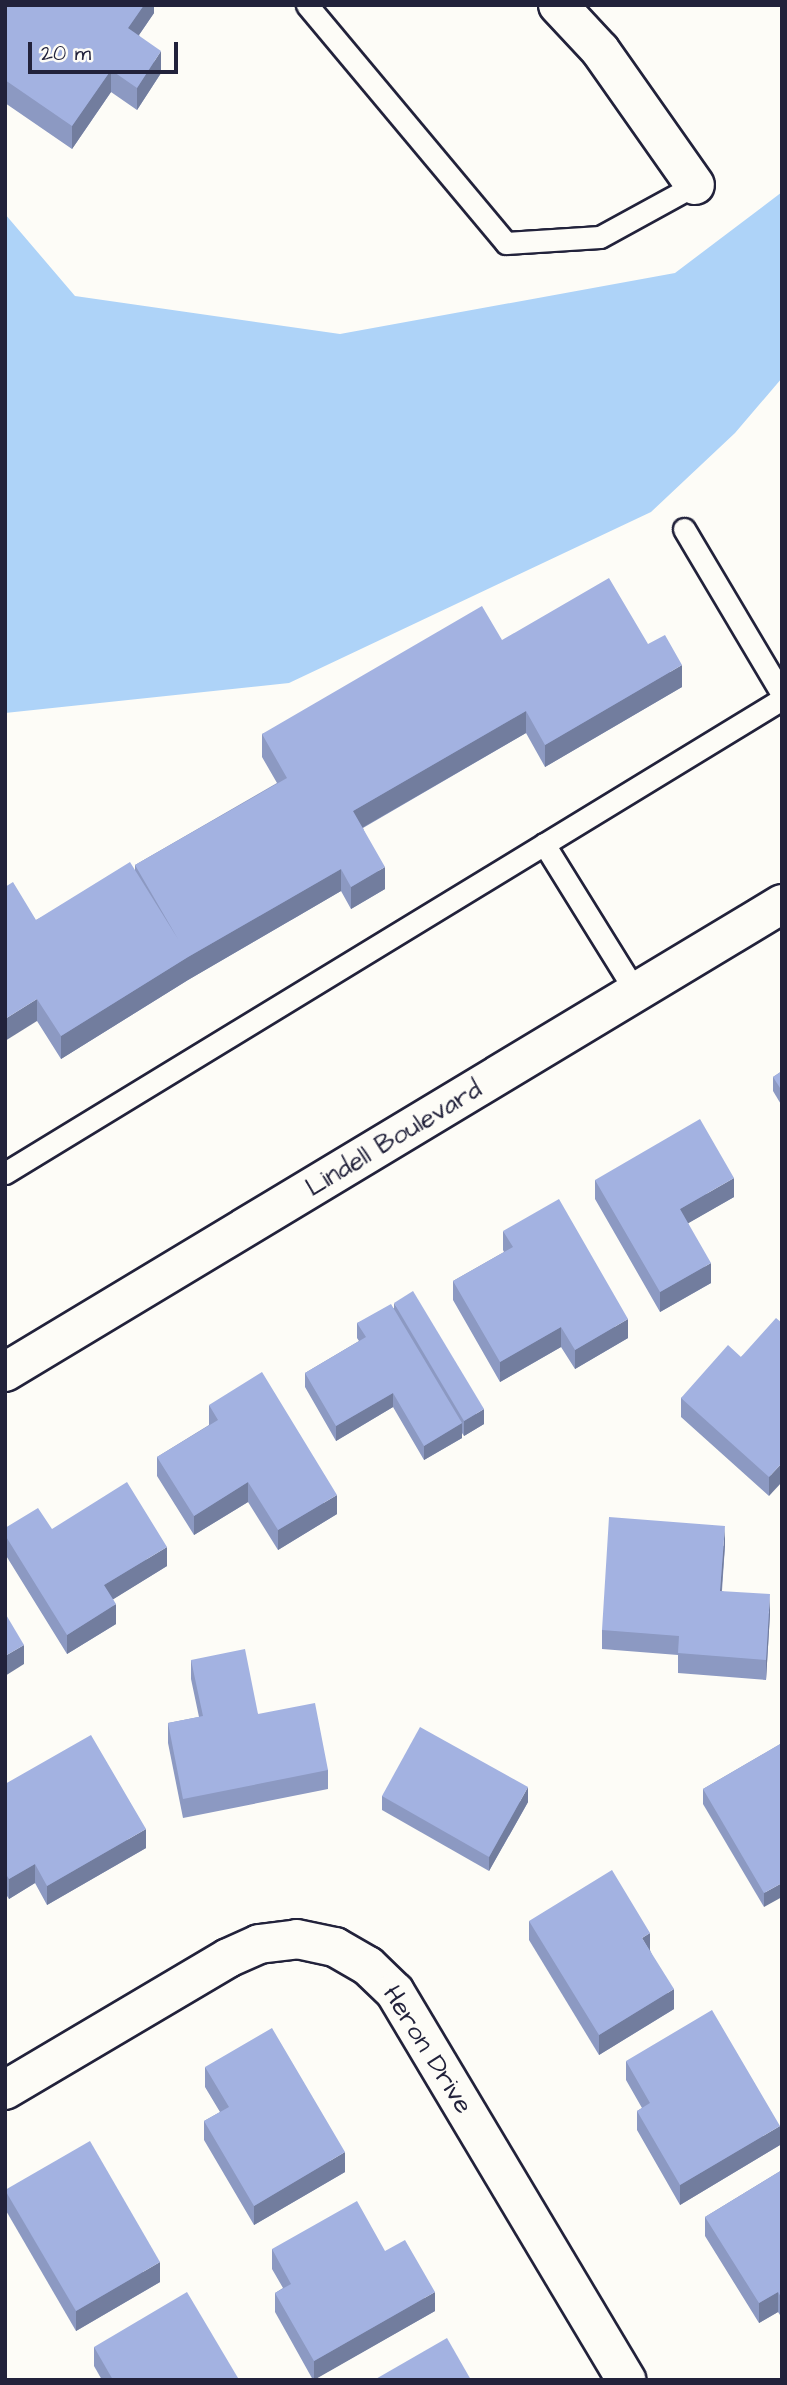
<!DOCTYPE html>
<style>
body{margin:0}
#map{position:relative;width:787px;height:2385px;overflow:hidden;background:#fdfcf7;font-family:"Architects Daughter",sans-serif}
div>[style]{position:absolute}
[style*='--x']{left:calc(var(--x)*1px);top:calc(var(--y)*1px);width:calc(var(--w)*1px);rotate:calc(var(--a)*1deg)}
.water>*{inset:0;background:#aed3f8}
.roads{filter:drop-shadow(2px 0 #22223b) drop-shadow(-2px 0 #22223b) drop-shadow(0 2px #22223b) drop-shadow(0 -2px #22223b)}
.lane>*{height:21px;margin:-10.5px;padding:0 10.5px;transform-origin:10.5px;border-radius:10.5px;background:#fdfcf7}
.street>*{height:38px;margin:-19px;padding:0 19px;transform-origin:19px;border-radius:19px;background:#fdfcf7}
.secondary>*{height:38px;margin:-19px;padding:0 19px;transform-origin:19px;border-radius:19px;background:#fdfcf7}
.wall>*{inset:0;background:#8c99c2}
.shaded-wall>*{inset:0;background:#727d9e}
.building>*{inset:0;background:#a3b2e1}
span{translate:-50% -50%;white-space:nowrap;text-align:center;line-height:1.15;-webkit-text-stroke:5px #fdfcf7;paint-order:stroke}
.street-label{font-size:26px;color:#22223b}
.frame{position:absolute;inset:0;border:7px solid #22223b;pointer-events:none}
.scale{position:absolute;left:28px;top:42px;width:150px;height:32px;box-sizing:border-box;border:4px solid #22223b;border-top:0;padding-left:9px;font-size:21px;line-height:24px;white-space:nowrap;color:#22223b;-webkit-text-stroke:5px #fdfcf7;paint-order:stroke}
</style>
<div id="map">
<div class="water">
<div style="clip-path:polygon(782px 192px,782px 378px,735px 433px,651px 512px,289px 683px,5px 713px,5px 214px,75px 296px,340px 334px,675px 273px)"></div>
</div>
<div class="roads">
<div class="lane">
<div style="--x:307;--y:5;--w:310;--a:50.1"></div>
<div style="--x:506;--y:243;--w:94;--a:-3.7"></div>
<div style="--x:600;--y:237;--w:108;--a:-28.7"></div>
<div style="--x:684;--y:529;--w:192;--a:59.3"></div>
<div style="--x:544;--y:844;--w:176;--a:58.2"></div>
<div style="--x:5;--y:1173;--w:910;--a:-31.38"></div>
</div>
<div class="street">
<div style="--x:558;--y:5;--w:62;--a:47"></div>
<div style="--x:600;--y:50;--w:165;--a:54.9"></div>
<div style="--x:5;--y:2090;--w:259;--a:-30.6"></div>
<div style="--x:228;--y:1958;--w:34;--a:-24"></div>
<div style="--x:259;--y:1944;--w:38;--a:-7"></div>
<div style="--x:297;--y:1939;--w:39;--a:12"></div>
<div style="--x:335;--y:1947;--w:38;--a:30"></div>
<div style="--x:368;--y:1966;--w:37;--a:44"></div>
<div style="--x:395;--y:1992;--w:452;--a:59.2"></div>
</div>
<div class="secondary">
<div style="--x:5;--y:1372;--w:907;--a:-31.06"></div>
</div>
</div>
<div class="wall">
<div style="clip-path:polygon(5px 5px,154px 5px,154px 13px,139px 35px,161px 73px,137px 110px,111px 92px,72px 149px,5px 103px)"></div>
<div style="clip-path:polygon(502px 640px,648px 644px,682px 687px,545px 767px,526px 733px,363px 828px,385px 889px,351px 909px,341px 891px,188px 980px,61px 1059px,37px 1021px,36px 920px,135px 871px,135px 865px,277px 783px,262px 757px,262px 734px)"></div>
<div style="clip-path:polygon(782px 1071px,782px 1106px,773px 1091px,773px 1077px)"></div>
<div style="clip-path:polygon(595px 1180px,734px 1197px,688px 1223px,711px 1283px,660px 1312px,595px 1199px)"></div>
<div style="clip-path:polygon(503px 1231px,628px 1338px,575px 1369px,561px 1347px,500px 1382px,453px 1300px,453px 1281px,504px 1252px,503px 1250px)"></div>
<div style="clip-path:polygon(394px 1303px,484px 1424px,464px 1436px,462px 1433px,462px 1438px,424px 1460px,393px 1407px,336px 1441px,305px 1387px,305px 1373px,359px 1341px,357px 1338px,357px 1323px,394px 1308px)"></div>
<div style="clip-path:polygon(782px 1323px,769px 1496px,681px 1417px,681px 1398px,741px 1357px)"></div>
<div style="clip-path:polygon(209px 1405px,337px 1514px,278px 1550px,248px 1502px,194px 1535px,157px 1476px,157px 1457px,209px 1425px)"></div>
<div style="clip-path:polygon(5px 1528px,52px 1529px,167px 1566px,113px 1599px,116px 1624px,67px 1654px,5px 1554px)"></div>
<div style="clip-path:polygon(725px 1545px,722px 1591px,770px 1614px,766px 1680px,678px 1673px,678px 1655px,602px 1649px,602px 1630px)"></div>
<div style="clip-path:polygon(191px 1660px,328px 1770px,328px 1789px,183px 1818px,168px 1743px,168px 1723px,199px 1717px,191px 1679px)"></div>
<div style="clip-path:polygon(782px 1743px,764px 1907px,703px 1804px,703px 1789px)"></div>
<div style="clip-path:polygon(5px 1784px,146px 1848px,47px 1905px,35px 1883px,9px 1899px,5px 1893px)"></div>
<div style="clip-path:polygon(382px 1796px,528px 1802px,489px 1871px,382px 1810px)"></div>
<div style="clip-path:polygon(529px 1921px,650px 1950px,674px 2009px,599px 2055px,529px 1940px)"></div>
<div style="clip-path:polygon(626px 2061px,780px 2145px,680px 2205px,637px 2130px,637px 2111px,642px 2108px,626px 2080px)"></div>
<div style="clip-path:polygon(205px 2067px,345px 2172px,254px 2225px,204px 2140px,204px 2121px,220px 2112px,205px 2087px)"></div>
<div style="clip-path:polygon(782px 2170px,782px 2318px,778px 2312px,759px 2323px,705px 2236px,705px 2217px)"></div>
<div style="clip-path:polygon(5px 2190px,160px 2282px,76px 2331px,5px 2209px)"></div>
<div style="clip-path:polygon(272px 2249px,385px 2251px,435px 2311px,313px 2380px,275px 2312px,275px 2293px,283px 2288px,272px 2269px)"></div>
<div style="clip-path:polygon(94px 2347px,238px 2380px,102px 2380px,94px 2366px)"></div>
</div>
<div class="shaded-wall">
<div style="clip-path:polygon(144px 5px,154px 5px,154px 13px,128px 51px,128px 28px)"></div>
<div style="clip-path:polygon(161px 51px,161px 73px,137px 110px,137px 88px)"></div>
<div style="clip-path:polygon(111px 70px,111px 92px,72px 149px,72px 126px)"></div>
<div style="clip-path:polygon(682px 665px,682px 687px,545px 767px,545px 745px)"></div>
<div style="clip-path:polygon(526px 711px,526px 733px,353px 833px,353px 811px)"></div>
<div style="clip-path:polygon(385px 867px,385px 889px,351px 909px,351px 887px)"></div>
<div style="clip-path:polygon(341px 869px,341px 891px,188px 980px,61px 1059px,61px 1036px,188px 957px)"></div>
<div style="clip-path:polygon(37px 999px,37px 1021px,5px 1041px,5px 1019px)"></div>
<div style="clip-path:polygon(734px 1178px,734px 1197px,680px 1228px,680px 1209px)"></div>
<div style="clip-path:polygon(711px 1263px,711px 1283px,660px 1312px,660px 1292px)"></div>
<div style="clip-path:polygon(628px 1319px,628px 1338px,575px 1369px,575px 1350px)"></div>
<div style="clip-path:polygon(561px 1327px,561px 1347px,500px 1382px,500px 1362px)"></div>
<div style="clip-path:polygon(393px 1393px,393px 1407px,336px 1441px,336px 1426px)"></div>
<div style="clip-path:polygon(484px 1409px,484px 1424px,464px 1436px,464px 1421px)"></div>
<div style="clip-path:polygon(462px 1423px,462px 1438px,424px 1460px,424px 1446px)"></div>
<div style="clip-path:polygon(782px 1463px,782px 1482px,769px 1496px,769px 1477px)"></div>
<div style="clip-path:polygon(248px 1482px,248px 1502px,194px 1535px,194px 1516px)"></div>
<div style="clip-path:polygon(337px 1495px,337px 1514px,278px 1550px,278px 1530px)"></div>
<div style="clip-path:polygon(725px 1526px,725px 1545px,720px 1610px,720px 1591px)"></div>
<div style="clip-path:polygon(167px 1547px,167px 1566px,104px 1605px,104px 1585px)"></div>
<div style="clip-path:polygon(770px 1594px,770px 1614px,766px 1680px,766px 1660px)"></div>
<div style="clip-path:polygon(116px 1604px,116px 1624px,67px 1654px,67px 1635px)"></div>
<div style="clip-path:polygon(24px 1645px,24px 1664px,5px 1676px,5px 1656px)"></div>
<div style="clip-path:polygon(528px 1787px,528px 1802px,489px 1871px,489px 1857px)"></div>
<div style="clip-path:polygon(146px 1829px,146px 1848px,47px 1905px,47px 1886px)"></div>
<div style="clip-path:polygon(35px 1864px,35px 1883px,9px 1899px,9px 1879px)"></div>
<div style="clip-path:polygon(782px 1883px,782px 1897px,764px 1907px,764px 1893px)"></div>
<div style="clip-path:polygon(650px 1933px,650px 1952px,642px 1938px)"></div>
<div style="clip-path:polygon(674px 1989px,674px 2009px,599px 2055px,599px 2035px)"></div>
<div style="clip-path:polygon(780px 2126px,780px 2145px,680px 2205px,680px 2185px)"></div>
<div style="clip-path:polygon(345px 2152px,345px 2172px,254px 2225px,254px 2206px)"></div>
<div style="clip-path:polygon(160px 2262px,160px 2282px,76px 2331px,76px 2311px)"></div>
<div style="clip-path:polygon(435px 2292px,435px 2311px,314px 2380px,314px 2361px)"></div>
<div style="clip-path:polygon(778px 2292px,778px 2312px,759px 2323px,759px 2303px)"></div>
</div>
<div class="building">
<div style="clip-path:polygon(5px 5px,144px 5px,128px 28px,161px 51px,137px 88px,111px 70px,72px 126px,5px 80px)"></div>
<div style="clip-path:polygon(609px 578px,648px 644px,665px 635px,682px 665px,545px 745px,526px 711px,353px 811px,385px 867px,351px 887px,341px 869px,188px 957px,61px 1036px,37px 999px,5px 1019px,5px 887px,13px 882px,36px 920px,130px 862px,178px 939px,135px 865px,287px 778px,262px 734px,482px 606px,502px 640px)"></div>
<div style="clip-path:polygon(782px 1071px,782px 1091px,773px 1077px)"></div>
<div style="clip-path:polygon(700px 1119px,734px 1178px,680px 1209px,711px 1263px,660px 1292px,595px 1180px)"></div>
<div style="clip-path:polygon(559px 1199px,628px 1319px,575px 1350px,561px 1327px,500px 1362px,453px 1281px,513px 1247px,503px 1231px)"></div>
<div style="clip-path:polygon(413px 1291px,484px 1409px,464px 1421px,394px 1303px)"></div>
<div style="clip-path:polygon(391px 1304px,462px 1423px,424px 1446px,393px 1393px,336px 1426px,305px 1373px,366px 1337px,357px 1323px)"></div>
<div style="clip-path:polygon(776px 1318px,782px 1323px,782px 1463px,769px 1477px,681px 1398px,728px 1345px,741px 1357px)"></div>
<div style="clip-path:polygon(262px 1372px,337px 1495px,278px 1530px,248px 1482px,194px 1516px,157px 1457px,218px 1420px,209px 1405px)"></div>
<div style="clip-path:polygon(127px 1482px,167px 1547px,104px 1585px,116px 1604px,67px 1635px,5px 1535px,5px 1528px,38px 1508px,52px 1529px)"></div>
<div style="clip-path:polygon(609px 1517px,725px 1526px,720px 1591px,770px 1594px,766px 1660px,678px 1653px,679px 1636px,602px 1630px)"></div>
<div style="clip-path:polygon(5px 1613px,24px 1645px,5px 1656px)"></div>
<div style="clip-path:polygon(245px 1649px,258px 1714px,315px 1703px,328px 1770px,183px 1799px,168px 1723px,203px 1716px,191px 1660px)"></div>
<div style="clip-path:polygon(420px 1727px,528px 1787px,489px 1857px,382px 1796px)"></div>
<div style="clip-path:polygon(91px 1735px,146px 1829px,47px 1886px,35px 1864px,9px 1879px,5px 1873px,5px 1784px)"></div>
<div style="clip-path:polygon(782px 1743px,782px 1883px,764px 1893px,703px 1789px)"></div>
<div style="clip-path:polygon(612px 1870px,650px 1933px,642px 1938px,674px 1989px,599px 2035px,529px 1921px)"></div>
<div style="clip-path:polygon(712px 2010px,780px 2126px,680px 2185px,637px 2111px,650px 2103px,626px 2061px)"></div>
<div style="clip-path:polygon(272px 2028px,345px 2152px,254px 2206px,204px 2121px,229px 2107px,205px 2067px)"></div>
<div style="clip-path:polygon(90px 2141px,160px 2262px,76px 2311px,5px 2190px)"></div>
<div style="clip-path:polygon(782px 2170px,782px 2299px,778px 2292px,759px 2303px,705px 2217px)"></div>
<div style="clip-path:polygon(357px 2201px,385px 2251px,405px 2240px,435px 2292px,314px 2361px,275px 2293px,291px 2284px,272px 2249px)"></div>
<div style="clip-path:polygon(187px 2292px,238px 2378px,235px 2380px,113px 2380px,94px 2347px)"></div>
<div style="clip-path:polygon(447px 2338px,471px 2380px,374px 2380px)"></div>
</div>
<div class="street-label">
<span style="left:394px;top:1139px;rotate:-31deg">Lindell Boulevard</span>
<span style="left:427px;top:2050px;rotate:58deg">Heron Drive</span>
</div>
<div class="frame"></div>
<div class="scale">20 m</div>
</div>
